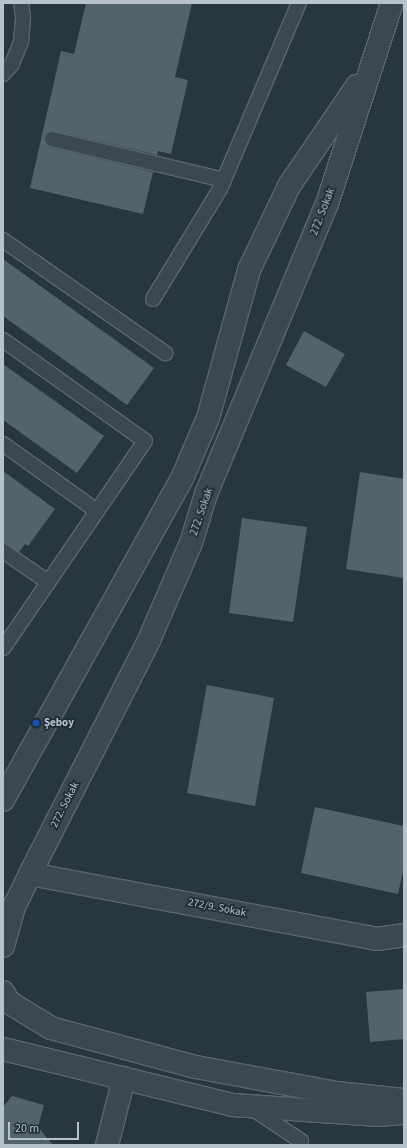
<!DOCTYPE html>
<meta charset="utf-8">
<style>
body{margin:0}
#map{position:relative;width:407px;height:1148px;overflow:hidden;background:#28363f;font-family:"Source Sans 3",sans-serif}
div>[style]{position:absolute}
[style*='--x']{left:calc(var(--x)*1px);top:calc(var(--y)*1px);width:calc(var(--w)*1px);rotate:calc(var(--a)*1deg)}
.building>*{inset:0;background:#53636c}
.roads{filter:drop-shadow(1px 0 #5a656d) drop-shadow(-1px 0 #5a656d) drop-shadow(0 1px #5a656d) drop-shadow(0 -1px #5a656d)}
.service>*{height:14px;margin:-7px;padding:0 7px;transform-origin:7px;border-radius:7px;background:#3c484f}
.minor>*{height:22px;margin:-11px;padding:0 11px;transform-origin:11px;border-radius:11px;background:#3c484f}
.tertiary>*{height:22px;margin:-11px;padding:0 11px;transform-origin:11px;border-radius:11px;background:#3c484f}
.dots>*{width:11px;height:11px;translate:-50% -50%;box-sizing:border-box;border:2px solid #202d34;border-radius:50%}
span{translate:-50% -50%;white-space:nowrap;text-align:center;line-height:1.15;-webkit-text-stroke:3.5px #202d34;paint-order:stroke}
.street-label{font-size:11px;color:#b8c2ca}
.poi-label{font-size:11px;color:#b8c2ca;font-weight:700}
.left{translate:0 -50%;text-align:left}
.frame{position:absolute;inset:0;border:4px solid #b8c2ca;pointer-events:none}
.scale{position:absolute;left:8px;top:1122px;width:71px;height:18px;box-sizing:border-box;border:2px solid #b8c2ca;border-top:0;padding-left:5px;font-size:12px;line-height:14px;white-space:nowrap;color:#b8c2ca;-webkit-text-stroke:3px #202d34;paint-order:stroke}
</style>
<div id="map">
<div class="building">
<div style="clip-path:polygon(86px 3px,192px 3px,175px 77px,188px 80px,171px 154px,158px 151px,157px 155px,54px 131px,46px 133px,44px 137px,50px 147px,153px 172px,143px 214px,30px 188px,61px 51px,74px 54px)"></div>
<div style="clip-path:polygon(3px 259px,154px 368px,127px 405px,3px 316px)"></div>
<div style="clip-path:polygon(304px 331px,345px 354px,326px 387px,286px 365px)"></div>
<div style="clip-path:polygon(3px 364px,104px 436px,77px 473px,3px 420px)"></div>
<div style="clip-path:polygon(3px 471px,55px 509px,28px 546px,25px 544px,19px 552px,3px 543px)"></div>
<div style="clip-path:polygon(360px 472px,404px 479px,404px 578px,346px 569px)"></div>
<div style="clip-path:polygon(242px 518px,307px 527px,293px 622px,229px 613px)"></div>
<div style="clip-path:polygon(207px 685px,274px 698px,255px 806px,187px 793px)"></div>
<div style="clip-path:polygon(315px 807px,404px 826px,404px 867px,398px 894px,301px 873px)"></div>
<div style="clip-path:polygon(404px 989px,404px 1039px,370px 1042px,366px 992px)"></div>
<div style="clip-path:polygon(12px 1096px,44px 1105px,38px 1127px,53px 1145px,3px 1145px,3px 1107px)"></div>
</div>
<div class="roads">
<div class="service">
<div style="--x:3;--y:74;--w:13;--a:-48"></div>
<div style="--x:12;--y:64;--w:24;--a:-68"></div>
<div style="--x:21;--y:42;--w:25;--a:-85"></div>
<div style="--x:23;--y:17;--w:14;--a:-98"></div>
<div style="--x:52;--y:139;--w:177;--a:13.4"></div>
<div style="--x:3;--y:240;--w:198;--a:34.9"></div>
<div style="--x:153;--y:299;--w:129;--a:-58.7"></div>
<div style="--x:220;--y:189;--w:202;--a:-67"></div>
<div style="--x:3;--y:340;--w:174;--a:35.4"></div>
<div style="--x:145;--y:441;--w:251;--a:124.4"></div>
<div style="--x:3;--y:444;--w:115;--a:35.5"></div>
<div style="--x:3;--y:551;--w:55;--a:34.6"></div>
<div style="--x:250;--y:1107;--w:61;--a:33.7"></div>
<div style="--x:301;--y:1141;--w:4;--a:90"></div>
</div>
<div class="minor">
<div style="--x:30;--y:874;--w:353;--a:10.6"></div>
<div style="--x:377;--y:939;--w:27;--a:-8"></div>
<div style="--x:107;--y:1145;--w:69;--a:-75.8"></div>
</div>
<div class="tertiary">
<div style="--x:3;--y:800;--w:371;--a:-60.9"></div>
<div style="--x:183;--y:476;--w:63;--a:-66.7"></div>
<div style="--x:208;--y:418;--w:154;--a:-74.5"></div>
<div style="--x:249;--y:270;--w:93;--a:-64.5"></div>
<div style="--x:289;--y:186;--w:121;--a:-55.8"></div>
<div style="--x:3;--y:946;--w:41;--a:-74.2"></div>
<div style="--x:14;--y:907;--w:37;--a:-64"></div>
<div style="--x:30;--y:874;--w:263;--a:-63"></div>
<div style="--x:149;--y:640;--w:106;--a:-66.6"></div>
<div style="--x:191;--y:543;--w:51;--a:-73"></div>
<div style="--x:206;--y:494;--w:314;--a:-67.4"></div>
<div style="--x:327;--y:204;--w:211;--a:-72.1"></div>
<div style="--x:3;--y:992;--w:13;--a:58"></div>
<div style="--x:10;--y:1003;--w:48;--a:31.4"></div>
<div style="--x:51;--y:1028;--w:150;--a:15.1"></div>
<div style="--x:196;--y:1067;--w:142;--a:10.5"></div>
<div style="--x:336;--y:1093;--w:68;--a:5.9"></div>
<div style="--x:3;--y:1049;--w:237;--a:13.7"></div>
<div style="--x:233;--y:1105;--w:146;--a:3.9"></div>
<div style="--x:379;--y:1115;--w:25;--a:-5"></div>
</div>
</div>
<div class="dots">
<div style="left:36px;top:723px;background:#1a4fb4"></div>
</div>
<div class="street-label">
<span style="left:323px;top:212px;rotate:-69deg">272. Sokak</span>
<span style="left:202px;top:512px;rotate:-71deg">272. Sokak</span>
<span style="left:65px;top:805px;rotate:-63deg">272. Sokak</span>
<span style="left:217px;top:908px;rotate:11deg">272/9. Sokak</span>
</div>
<div class="poi-label">
<span class="left" style="left:44px;top:723px">Şeboy</span>
</div>
<div class="frame"></div>
<div class="scale">20 m</div>
</div>
